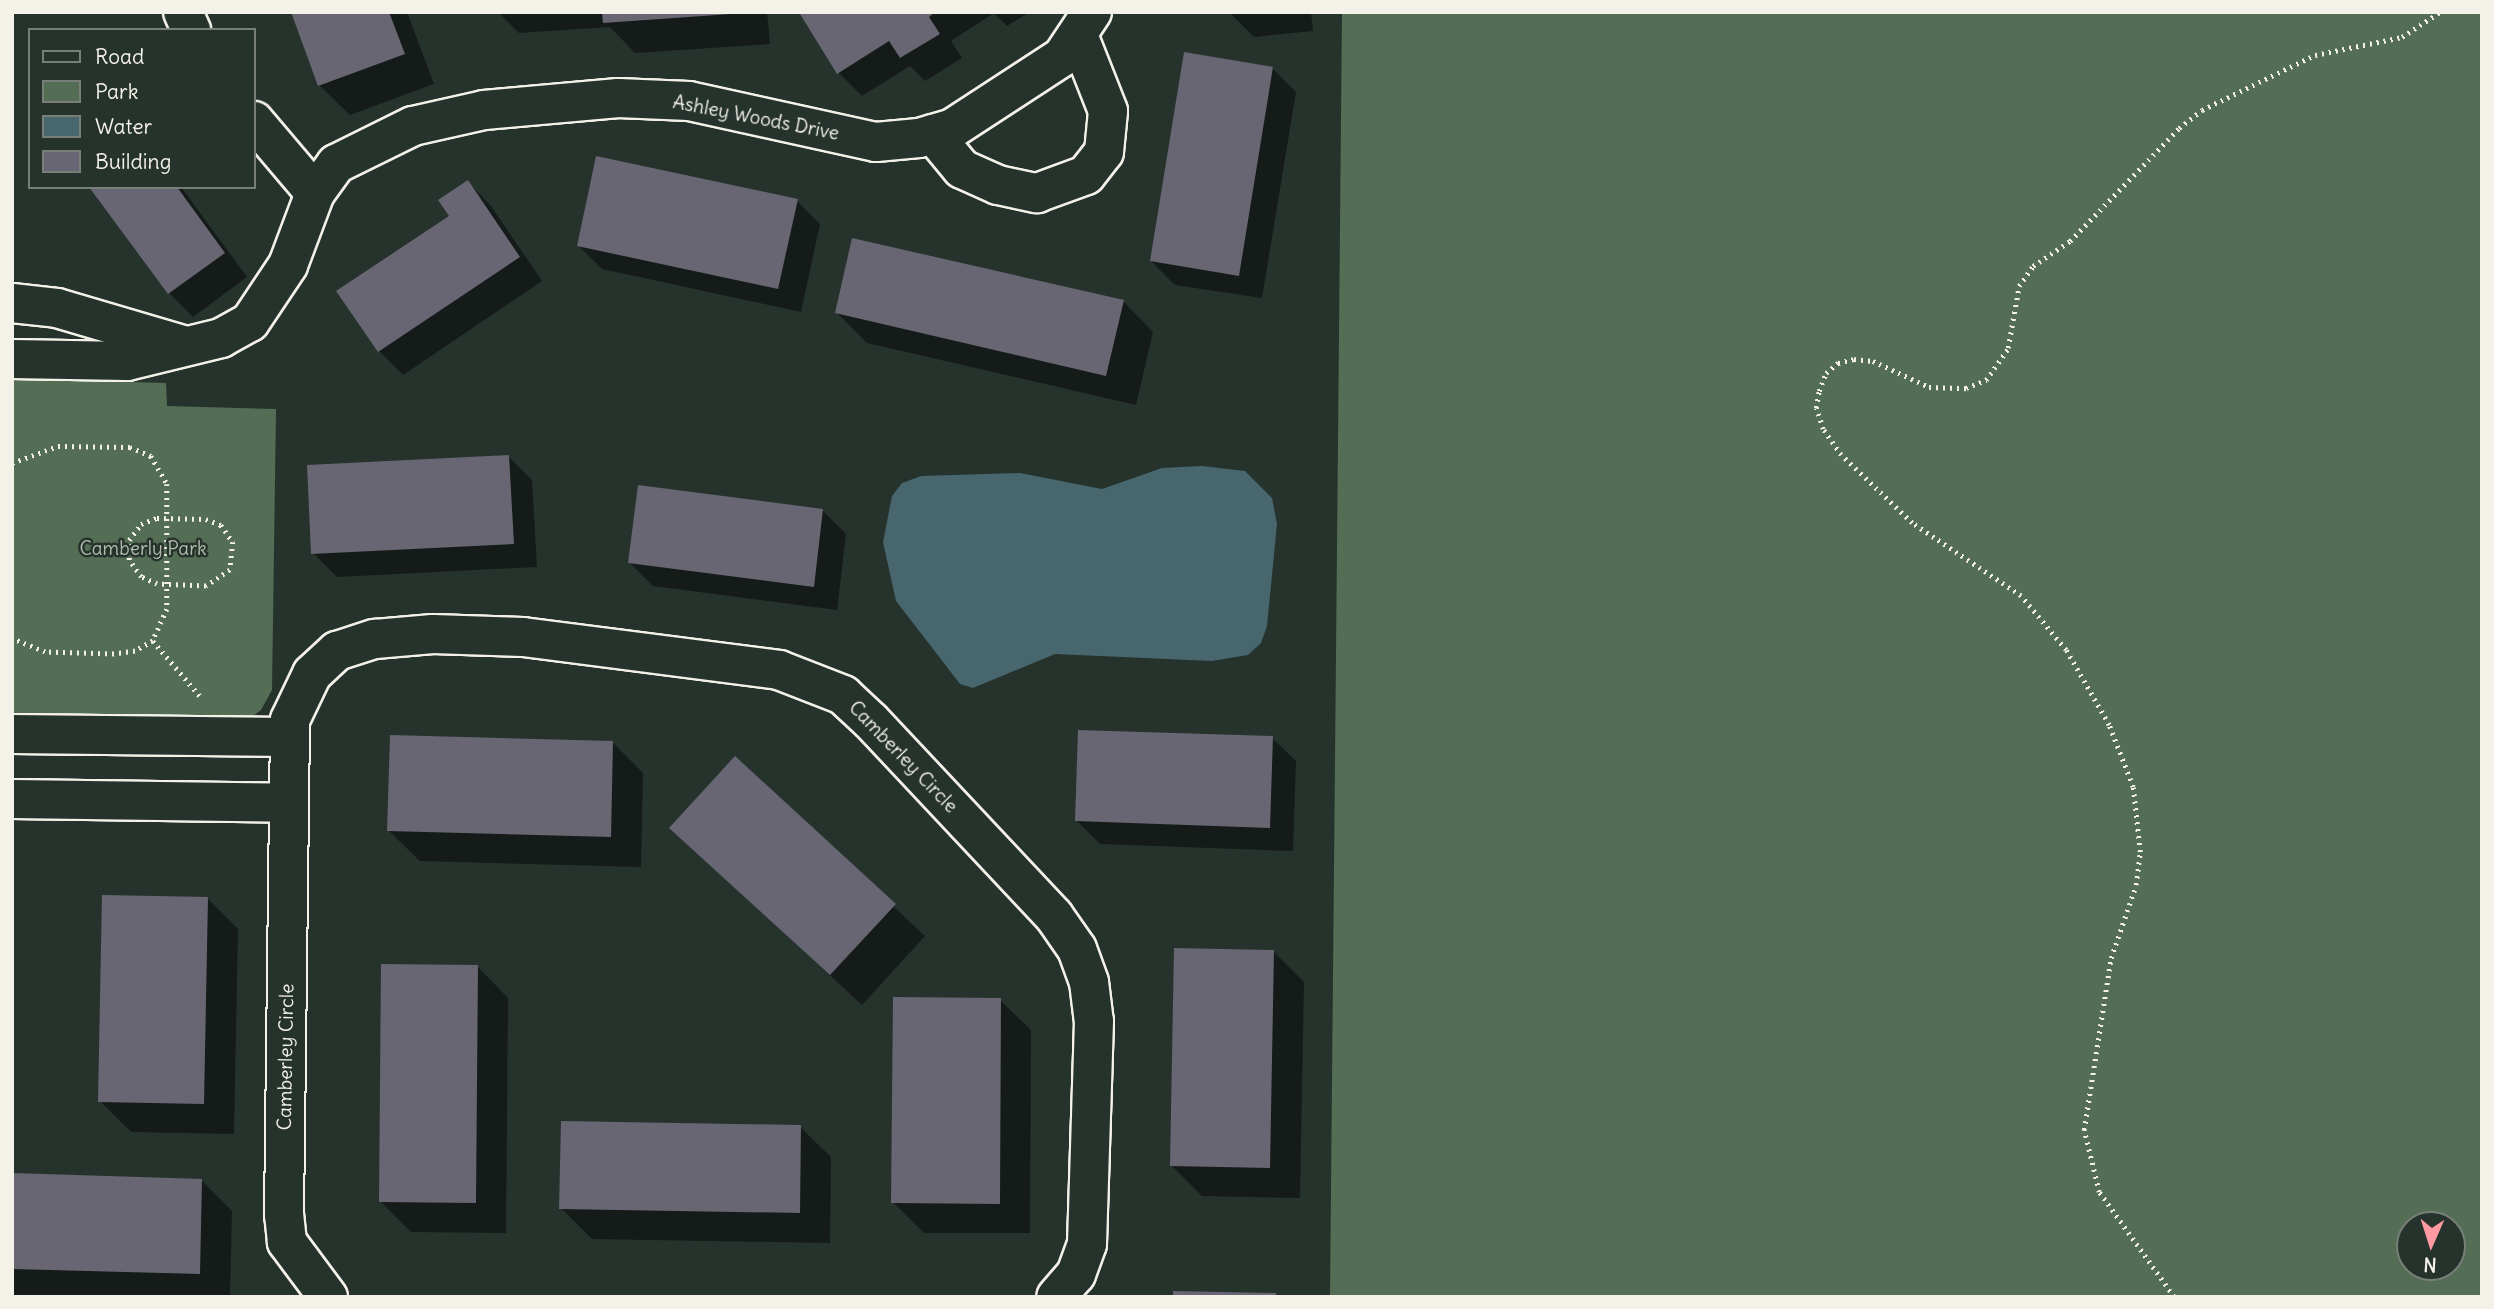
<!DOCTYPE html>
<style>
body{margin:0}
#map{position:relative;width:2494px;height:1309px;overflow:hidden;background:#26332d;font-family:Delius,sans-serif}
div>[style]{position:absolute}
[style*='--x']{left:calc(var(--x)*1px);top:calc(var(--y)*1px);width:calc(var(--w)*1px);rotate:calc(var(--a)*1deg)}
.green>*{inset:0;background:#546e55}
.water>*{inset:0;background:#47666d}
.shadow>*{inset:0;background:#0007}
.building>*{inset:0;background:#676672}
.path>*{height:4.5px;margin-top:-2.25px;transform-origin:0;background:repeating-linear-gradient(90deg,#f4f1e8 0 2px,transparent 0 7px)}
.roads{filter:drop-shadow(2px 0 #f4f1e8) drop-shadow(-2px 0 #f4f1e8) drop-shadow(0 2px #f4f1e8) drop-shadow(0 -2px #f4f1e8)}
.minor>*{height:38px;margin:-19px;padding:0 19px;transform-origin:19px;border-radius:19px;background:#26332d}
span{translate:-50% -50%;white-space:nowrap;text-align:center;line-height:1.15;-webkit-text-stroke:5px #26332d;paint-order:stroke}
.street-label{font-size:19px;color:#f4f1e8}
.park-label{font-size:19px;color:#b4bdad}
.frame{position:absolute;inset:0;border:14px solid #f4f1e8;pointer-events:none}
.legend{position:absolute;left:28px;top:28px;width:228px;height:161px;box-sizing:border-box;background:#26332d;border:2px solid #787f78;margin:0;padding:9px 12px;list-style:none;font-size:21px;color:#f4f1e8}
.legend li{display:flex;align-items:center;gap:14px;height:35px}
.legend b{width:35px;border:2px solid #787f78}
.north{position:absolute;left:2396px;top:1211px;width:70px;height:70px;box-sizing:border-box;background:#26332d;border:2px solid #787f78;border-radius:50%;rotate:183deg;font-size:19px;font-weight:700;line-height:28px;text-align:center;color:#f4f1e8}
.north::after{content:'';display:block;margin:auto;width:24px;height:32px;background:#ff9aa2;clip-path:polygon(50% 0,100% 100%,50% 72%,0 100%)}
</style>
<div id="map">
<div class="green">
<div style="clip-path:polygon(evenodd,1342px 12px,2482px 12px,2482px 1297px,1330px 1297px,1342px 12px,2410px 1225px,2452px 1225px,2452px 1267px,2410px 1267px,2410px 1225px)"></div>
<div style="clip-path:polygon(12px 379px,166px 383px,167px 406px,276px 409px,272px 690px,261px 710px,249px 719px,12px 718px)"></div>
</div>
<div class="water">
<div style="clip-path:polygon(1202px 466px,1245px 471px,1272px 498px,1277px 524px,1267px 626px,1261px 643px,1248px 655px,1212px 661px,1055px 654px,973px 688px,960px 684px,896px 601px,883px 542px,892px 496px,902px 483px,921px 476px,1020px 473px,1102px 489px,1162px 468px)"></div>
</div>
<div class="shadow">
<div style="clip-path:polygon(293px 12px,407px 12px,434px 84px,350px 115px,319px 85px)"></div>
<div style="clip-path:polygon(498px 12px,767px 12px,770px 44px,635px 53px,610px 27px,519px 33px)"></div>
<div style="clip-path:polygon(806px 12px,1030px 12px,1007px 26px,994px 13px,951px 41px,962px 58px,925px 81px,910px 66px,862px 96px,839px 73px)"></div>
<div style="clip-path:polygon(1211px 12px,1311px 12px,1313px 31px,1254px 37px,1230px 13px)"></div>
<div style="clip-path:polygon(1272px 68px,1296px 92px,1262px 298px,1175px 285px,1151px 261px)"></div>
<div style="clip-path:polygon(468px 182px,491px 206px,542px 281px,403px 375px,379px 351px)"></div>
<div style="clip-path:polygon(91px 187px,181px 187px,247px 277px,193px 317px,169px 293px)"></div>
<div style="clip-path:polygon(797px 201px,820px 224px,801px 312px,602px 269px,579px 246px)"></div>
<div style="clip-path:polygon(1123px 301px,1153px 332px,1136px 405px,867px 343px,837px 313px)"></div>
<div style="clip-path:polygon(509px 457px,532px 480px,537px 567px,337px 577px,313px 553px)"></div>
<div style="clip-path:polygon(823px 511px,846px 534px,837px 610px,653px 586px,630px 563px)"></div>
<div style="clip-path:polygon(1272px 738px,1296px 761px,1293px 851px,1100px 844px,1077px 821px)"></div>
<div style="clip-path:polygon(613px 743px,643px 773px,641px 867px,420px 861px,389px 831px)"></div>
<div style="clip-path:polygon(735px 759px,925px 936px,862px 1005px,671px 828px)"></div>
<div style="clip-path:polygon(208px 899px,238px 929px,234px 1134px,131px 1132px,100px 1101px)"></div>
<div style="clip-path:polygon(1273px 951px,1304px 982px,1300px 1198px,1202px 1196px,1171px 1165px)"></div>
<div style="clip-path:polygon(478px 967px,508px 998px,506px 1233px,411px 1232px,381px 1202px)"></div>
<div style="clip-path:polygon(1000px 1000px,1031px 1030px,1030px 1233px,924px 1233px,893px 1202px)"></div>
<div style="clip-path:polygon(800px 1127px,831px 1157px,830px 1243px,592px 1239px,561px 1208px)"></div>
<div style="clip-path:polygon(12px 1175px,201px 1180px,232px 1211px,230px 1297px,12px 1297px)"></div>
</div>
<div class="building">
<div style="clip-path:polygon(291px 12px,389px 12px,405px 54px,318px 86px)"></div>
<div style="clip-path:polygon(602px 12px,731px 12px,731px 14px,603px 23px)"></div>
<div style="clip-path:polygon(803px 12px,935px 12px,929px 17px,940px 34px,900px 58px,889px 41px,837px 74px,800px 14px)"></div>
<div style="clip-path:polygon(1184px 52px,1273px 67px,1239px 276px,1150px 261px)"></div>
<div style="clip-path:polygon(596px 156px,798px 199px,778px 289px,577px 246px)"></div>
<div style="clip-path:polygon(468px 180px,520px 257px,378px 352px,336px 291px,449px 216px,438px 200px)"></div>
<div style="clip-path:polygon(89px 187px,177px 187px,225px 253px,168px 294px)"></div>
<div style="clip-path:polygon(852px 238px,1124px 300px,1106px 376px,835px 313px)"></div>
<div style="clip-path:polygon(509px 455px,514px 544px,311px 554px,307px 465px)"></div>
<div style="clip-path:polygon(638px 485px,823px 509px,814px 587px,628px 563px)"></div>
<div style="clip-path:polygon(1078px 730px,1273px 736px,1270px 828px,1075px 821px)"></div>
<div style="clip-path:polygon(390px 735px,613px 741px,611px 837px,387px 831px)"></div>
<div style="clip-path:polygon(735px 756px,896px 904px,830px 975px,669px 828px)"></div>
<div style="clip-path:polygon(102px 895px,208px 897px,204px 1104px,98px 1102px)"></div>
<div style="clip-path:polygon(1174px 948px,1274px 950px,1270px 1168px,1170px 1166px)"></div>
<div style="clip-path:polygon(381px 964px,478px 965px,476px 1203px,379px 1202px)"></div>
<div style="clip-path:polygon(893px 997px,1001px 998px,1000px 1204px,891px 1203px)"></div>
<div style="clip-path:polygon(561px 1121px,801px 1125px,800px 1213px,559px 1209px)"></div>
<div style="clip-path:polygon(12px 1173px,202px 1179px,200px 1274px,12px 1269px)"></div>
<div style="clip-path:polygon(1173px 1291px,1276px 1293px,1276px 1297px,1173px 1297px)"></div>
</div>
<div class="path">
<div style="--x:12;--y:463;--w:49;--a:-20.3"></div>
<div style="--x:58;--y:446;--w:72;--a:0.8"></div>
<div style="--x:130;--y:447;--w:23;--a:23"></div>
<div style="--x:151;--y:456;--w:32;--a:60"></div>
<div style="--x:167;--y:484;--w:125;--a:90"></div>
<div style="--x:167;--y:609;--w:35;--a:114"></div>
<div style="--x:153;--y:641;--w:21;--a:151"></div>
<div style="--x:135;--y:651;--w:21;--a:172"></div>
<div style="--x:114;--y:654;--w:69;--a:-178.3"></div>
<div style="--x:45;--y:652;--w:35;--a:-158"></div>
<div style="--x:157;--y:518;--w:49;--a:1.2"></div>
<div style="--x:206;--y:519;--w:16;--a:22"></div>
<div style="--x:221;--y:525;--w:21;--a:55"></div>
<div style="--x:233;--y:542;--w:28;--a:96"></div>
<div style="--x:230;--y:570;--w:29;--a:146"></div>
<div style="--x:206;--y:586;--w:49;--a:-177.7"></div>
<div style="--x:157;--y:584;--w:17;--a:-156"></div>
<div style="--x:141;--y:577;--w:21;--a:-125"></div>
<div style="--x:129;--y:560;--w:20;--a:-90"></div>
<div style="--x:129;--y:540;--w:20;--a:-53"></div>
<div style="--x:141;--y:524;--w:17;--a:-21"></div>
<div style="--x:153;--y:641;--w:72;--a:49.5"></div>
<div style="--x:2174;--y:1297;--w:129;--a:-125.5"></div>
<div style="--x:2099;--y:1192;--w:64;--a:-103.6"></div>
<div style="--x:2084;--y:1130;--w:174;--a:-81.1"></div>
<div style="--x:2111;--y:958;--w:77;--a:-71.1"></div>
<div style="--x:2136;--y:885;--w:33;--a:-83"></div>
<div style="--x:2140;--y:852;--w:65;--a:-96.1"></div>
<div style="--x:2133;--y:787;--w:66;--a:-111.2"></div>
<div style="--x:2109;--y:725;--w:86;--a:-119.8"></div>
<div style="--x:2066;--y:650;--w:70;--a:-129.8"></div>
<div style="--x:2021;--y:596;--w:131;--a:-146.2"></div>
<div style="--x:1912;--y:523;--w:98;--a:-136.2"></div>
<div style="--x:1841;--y:455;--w:32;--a:-125"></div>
<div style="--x:1823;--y:429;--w:22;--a:-108"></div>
<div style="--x:1816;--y:408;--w:17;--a:-80"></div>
<div style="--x:1819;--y:391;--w:19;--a:-69"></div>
<div style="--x:1826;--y:373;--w:16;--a:-40"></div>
<div style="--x:1838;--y:363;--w:16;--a:-14"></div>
<div style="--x:1854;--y:359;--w:19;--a:6"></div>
<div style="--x:1873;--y:361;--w:62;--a:24.9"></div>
<div style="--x:1929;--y:387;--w:37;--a:2"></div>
<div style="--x:1966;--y:388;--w:22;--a:-22"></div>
<div style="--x:1986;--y:380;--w:39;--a:-55"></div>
<div style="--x:2008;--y:348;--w:63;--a:-79.9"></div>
<div style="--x:2019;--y:286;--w:24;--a:-55"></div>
<div style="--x:2033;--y:266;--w:45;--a:-34"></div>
<div style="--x:2070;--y:241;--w:157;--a:-46"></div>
<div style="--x:2179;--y:128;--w:29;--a:-38"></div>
<div style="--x:2202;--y:110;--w:126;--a:-26"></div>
<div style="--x:2315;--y:55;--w:89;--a:-11.7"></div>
<div style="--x:2402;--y:37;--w:45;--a:-33.3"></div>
</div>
<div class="roads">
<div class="minor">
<div style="--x:183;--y:12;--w:20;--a:66"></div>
<div style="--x:254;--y:121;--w:94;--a:49.7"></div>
<div style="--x:933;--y:134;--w:45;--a:50.4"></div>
<div style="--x:962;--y:169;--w:39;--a:24"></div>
<div style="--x:998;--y:185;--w:40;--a:12"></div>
<div style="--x:1037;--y:193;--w:52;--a:-20.2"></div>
<div style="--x:1086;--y:175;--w:29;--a:-52"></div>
<div style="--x:1104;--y:152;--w:41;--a:-84.4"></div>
<div style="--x:1108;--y:111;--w:82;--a:-111.5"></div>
<div style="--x:12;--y:303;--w:45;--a:6.3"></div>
<div style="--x:57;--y:308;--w:131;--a:16.4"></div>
<div style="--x:12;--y:359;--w:115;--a:1"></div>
<div style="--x:127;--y:361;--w:97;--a:-13.7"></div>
<div style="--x:221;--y:338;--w:33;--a:-29"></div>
<div style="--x:250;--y:322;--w:69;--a:-56.3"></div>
<div style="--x:288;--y:265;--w:77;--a:-69.4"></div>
<div style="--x:315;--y:193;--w:36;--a:-54"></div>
<div style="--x:336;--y:164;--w:86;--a:-26.3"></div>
<div style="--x:413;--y:126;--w:73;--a:-12.7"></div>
<div style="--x:484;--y:110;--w:135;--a:-5.1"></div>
<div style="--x:618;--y:98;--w:71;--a:2.4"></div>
<div style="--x:689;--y:101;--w:191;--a:12.4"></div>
<div style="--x:876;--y:142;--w:43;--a:-5.3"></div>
<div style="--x:919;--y:138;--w:35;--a:-16"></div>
<div style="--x:953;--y:128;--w:130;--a:-33.1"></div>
<div style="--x:1062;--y:57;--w:54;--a:-56.3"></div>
<div style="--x:12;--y:734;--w:278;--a:0.6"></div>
<div style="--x:12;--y:799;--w:277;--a:0.8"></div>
<div style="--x:328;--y:1297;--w:69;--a:-126.7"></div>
<div style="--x:287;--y:1242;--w:27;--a:-96"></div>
<div style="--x:284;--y:1215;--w:495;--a:-89.3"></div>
<div style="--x:290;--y:720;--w:51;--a:-64.4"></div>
<div style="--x:312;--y:674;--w:34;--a:-43"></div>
<div style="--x:337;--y:651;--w:40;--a:-18"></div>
<div style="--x:375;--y:639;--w:58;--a:-4.9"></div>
<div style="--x:433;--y:634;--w:90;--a:1.9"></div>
<div style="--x:523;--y:637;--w:258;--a:7.3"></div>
<div style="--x:779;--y:670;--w:69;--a:21.3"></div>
<div style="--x:843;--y:695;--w:38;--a:43"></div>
<div style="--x:871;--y:721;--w:267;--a:46.8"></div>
<div style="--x:1054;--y:916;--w:40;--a:55.1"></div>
<div style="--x:1077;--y:949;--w:35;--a:70"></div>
<div style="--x:1089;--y:982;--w:39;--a:83"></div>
<div style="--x:1094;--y:1021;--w:223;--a:91.8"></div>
<div style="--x:1087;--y:1244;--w:32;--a:110"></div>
<div style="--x:1076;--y:1274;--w:30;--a:131"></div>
</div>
</div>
<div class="street-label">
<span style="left:756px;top:118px;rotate:11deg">Ashley Woods Drive</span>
<span style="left:903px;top:757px;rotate:46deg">Camberley Circle</span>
<span style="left:286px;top:1057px;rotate:-89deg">Camberley Circle</span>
</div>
<div class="park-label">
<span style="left:143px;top:549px">Camberly Park</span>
</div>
<div class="frame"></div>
<ul class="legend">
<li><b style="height:9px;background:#26332d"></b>Road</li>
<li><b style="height:19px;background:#546e55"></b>Park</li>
<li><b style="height:19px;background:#47666d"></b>Water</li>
<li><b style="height:19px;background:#676672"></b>Building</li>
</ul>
<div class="north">N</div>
</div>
